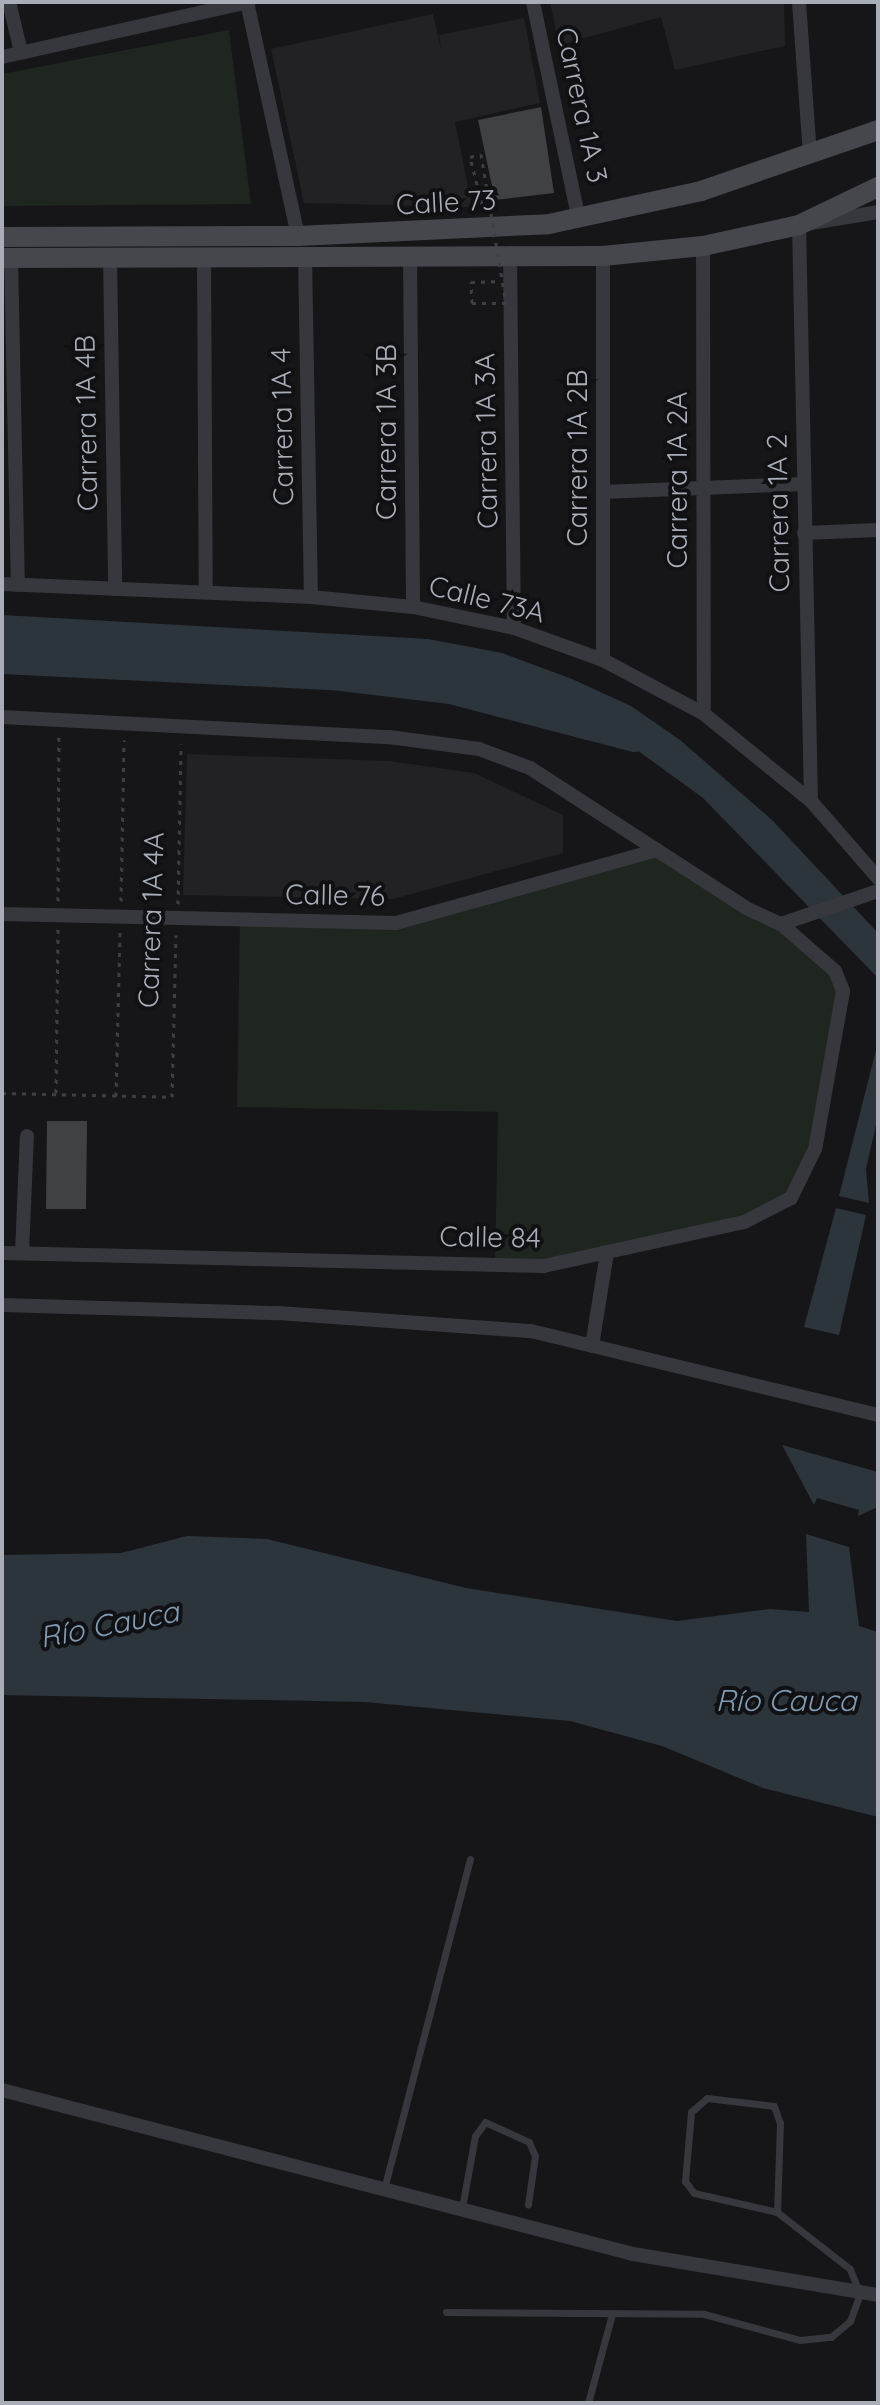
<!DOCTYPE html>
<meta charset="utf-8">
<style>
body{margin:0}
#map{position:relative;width:880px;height:2405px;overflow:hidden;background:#161618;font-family:Quicksand,sans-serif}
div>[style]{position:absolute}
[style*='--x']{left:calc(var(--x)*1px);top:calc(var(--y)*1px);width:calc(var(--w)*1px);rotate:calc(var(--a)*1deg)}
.built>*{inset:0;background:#222225}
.green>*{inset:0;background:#1e261f}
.water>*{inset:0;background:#2c353c}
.river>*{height:32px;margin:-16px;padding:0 16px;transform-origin:16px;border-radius:16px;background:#2c353c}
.building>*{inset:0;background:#404145}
.path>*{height:3px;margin-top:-1.5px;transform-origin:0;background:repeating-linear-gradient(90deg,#3d3f44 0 4px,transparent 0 10px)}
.service>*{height:7px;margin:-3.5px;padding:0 3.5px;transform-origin:3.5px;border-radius:3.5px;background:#37383d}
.minor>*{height:14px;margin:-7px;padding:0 7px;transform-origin:7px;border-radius:7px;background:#37383d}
.secondary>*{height:20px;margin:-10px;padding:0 10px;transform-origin:10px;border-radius:10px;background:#45474d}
.path-bridge>*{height:3px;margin-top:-1.5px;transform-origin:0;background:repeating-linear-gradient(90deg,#3d3f44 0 4px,transparent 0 10px)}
span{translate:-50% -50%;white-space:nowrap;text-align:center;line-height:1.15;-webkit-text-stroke:8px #111113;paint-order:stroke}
.street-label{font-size:28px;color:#a8adb8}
.water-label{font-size:30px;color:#7f9bb3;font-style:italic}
.frame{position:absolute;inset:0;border:4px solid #a8adb8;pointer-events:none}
</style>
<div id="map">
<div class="built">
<div style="clip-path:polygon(550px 2px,784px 2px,785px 46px,675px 70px,661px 17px,559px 45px)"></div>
<div style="clip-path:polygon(433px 14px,442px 53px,439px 35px,524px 18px,540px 103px,455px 122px,472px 207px,304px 203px,271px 49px)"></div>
<div style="clip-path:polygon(187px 754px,389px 761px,474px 773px,563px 815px,563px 853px,393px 899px,183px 895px)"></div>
</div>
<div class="green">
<div style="clip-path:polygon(229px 30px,251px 204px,4px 206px,2px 74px)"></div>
<div style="clip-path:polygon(657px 850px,763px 918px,840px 983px,822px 1119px,791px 1198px,767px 1213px,544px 1266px,495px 1264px,498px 1112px,237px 1107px,240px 919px,374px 924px)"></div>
</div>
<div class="water">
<div style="clip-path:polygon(2px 615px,428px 639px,502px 653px,572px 679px,631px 706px,680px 740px,772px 820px,878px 933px,878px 978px,703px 798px,615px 734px,560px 709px,493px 684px,424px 671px,2px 647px)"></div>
<div style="clip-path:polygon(878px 1042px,878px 1116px,866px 1169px,869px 1203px,839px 1196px)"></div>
<div style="clip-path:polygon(836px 1208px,866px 1215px,839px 1335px,804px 1327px)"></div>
<div style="clip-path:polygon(782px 1445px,878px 1472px,878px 1507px,858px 1516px,859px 1510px,817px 1498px,814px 1505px)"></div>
<div style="clip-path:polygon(806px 1534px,849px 1547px,859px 1626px,878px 1632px,878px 1817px,763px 1788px,662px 1746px,570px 1721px,365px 1702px,2px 1695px,2px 1555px,121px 1553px,187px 1536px,267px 1539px,466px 1588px,677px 1621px,770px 1609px,809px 1612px)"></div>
</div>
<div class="river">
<div style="--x:2;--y:658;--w:331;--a:2.8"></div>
<div style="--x:333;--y:674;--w:119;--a:6.8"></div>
<div style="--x:451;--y:688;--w:190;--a:14.6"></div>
</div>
<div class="building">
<div style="clip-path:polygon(541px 107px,554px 193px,495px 200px,478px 120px)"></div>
<div style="clip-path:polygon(47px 1121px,87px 1121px,86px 1209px,46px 1209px)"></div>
</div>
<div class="path">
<div style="--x:58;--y:901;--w:164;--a:-89.7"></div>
<div style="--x:121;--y:901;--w:161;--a:-88.9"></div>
<div style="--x:178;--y:904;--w:160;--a:-88.9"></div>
<div style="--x:2;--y:1093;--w:170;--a:1.3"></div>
<div style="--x:172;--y:1097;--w:162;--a:-88.6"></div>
<div style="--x:56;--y:1093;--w:164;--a:-89.3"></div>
<div style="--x:116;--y:1096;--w:164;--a:-88.6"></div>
</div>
<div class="service">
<div style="--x:384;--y:2189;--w:341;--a:-75.4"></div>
<div style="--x:462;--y:2208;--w:73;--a:-79.8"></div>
<div style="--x:475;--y:2136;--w:17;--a:-54"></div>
<div style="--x:485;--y:2122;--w:48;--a:24.4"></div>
<div style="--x:529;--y:2142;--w:15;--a:67"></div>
<div style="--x:535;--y:2156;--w:49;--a:98.3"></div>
<div style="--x:446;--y:2312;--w:258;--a:0.4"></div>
<div style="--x:704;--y:2314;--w:99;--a:15.2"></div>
<div style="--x:800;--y:2340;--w:31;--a:-6"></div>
<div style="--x:831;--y:2337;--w:25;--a:-40"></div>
<div style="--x:850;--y:2321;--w:29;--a:-70"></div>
<div style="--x:860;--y:2294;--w:27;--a:-112"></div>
<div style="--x:850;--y:2269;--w:93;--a:-142"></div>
<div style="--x:777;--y:2212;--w:85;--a:-167.1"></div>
<div style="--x:694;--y:2193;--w:15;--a:-127"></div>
<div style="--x:685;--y:2181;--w:69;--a:-85"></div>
<div style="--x:691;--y:2112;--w:21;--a:-41"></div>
<div style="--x:707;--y:2098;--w:67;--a:6.8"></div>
<div style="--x:774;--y:2106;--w:18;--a:71"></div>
<div style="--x:780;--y:2123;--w:89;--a:91.9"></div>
<div style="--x:588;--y:2403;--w:92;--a:-74.9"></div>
</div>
<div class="minor">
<div style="--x:9;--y:2;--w:51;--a:76.5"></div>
<div style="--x:247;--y:2;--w:239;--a:77.7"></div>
<div style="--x:533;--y:2;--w:223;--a:78.1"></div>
<div style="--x:799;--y:2;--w:154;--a:85.9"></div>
<div style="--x:2;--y:57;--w:253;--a:-12.6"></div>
<div style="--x:703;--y:246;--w:468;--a:89.9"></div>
<div style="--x:510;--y:253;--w:375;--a:89.4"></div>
<div style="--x:305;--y:256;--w:341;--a:89"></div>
<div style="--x:410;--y:256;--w:351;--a:89.5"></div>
<div style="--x:11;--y:257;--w:328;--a:88.8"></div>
<div style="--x:110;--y:257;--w:332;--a:89.1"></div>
<div style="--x:204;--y:257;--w:335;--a:89.7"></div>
<div style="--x:603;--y:492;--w:201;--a:-2.3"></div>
<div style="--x:804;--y:533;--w:74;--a:-2.3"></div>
<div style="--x:2;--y:584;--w:309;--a:2.4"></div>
<div style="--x:311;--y:597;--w:102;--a:5.6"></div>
<div style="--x:413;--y:607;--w:103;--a:11.7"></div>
<div style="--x:514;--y:628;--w:95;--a:19.8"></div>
<div style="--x:603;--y:660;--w:115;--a:28.1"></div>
<div style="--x:704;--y:714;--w:138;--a:39.1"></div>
<div style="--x:811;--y:801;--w:102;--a:49"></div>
<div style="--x:603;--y:660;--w:404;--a:-90"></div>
<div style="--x:2;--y:717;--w:388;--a:3"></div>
<div style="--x:389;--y:737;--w:91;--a:7.6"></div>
<div style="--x:479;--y:749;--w:54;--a:20.4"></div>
<div style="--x:530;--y:768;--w:257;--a:32.9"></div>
<div style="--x:746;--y:908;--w:38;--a:25"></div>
<div style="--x:781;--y:924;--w:72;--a:41"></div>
<div style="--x:835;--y:971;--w:22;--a:68"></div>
<div style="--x:843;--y:991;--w:160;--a:100"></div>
<div style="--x:815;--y:1149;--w:55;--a:116.1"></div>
<div style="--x:791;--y:1198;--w:53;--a:152.9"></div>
<div style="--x:744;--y:1222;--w:205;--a:167.6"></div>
<div style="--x:544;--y:1266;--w:542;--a:-178.63"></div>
<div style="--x:811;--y:801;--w:576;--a:-91.19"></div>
<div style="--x:799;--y:225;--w:80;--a:-9.3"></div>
<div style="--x:2;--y:914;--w:394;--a:1.3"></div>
<div style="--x:396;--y:923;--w:271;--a:-15.6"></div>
<div style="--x:781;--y:924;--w:102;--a:-18.8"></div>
<div style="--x:22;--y:1253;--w:117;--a:-87.6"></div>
<div style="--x:2;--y:1305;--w:276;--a:1.7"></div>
<div style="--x:278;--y:1313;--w:254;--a:4.1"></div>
<div style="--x:531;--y:1331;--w:357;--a:13.6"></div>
<div style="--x:592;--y:1346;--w:95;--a:-80.9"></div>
<div style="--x:2;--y:2090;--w:652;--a:14.57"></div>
<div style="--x:633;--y:2254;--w:248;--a:9.5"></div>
</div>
<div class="secondary">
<div style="--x:2;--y:237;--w:296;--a:-0.2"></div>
<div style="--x:298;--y:236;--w:251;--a:-2.7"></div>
<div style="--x:549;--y:224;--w:156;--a:-12.2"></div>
<div style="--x:701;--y:191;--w:187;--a:-19"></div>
<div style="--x:2;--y:258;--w:601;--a:-0.19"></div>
<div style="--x:603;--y:256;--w:100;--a:-5.7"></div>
<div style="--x:703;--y:246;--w:98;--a:-12.3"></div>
<div style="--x:799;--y:225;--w:88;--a:-25.7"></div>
</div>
<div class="path-bridge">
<div style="--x:482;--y:204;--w:49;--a:-104.3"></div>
<div style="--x:470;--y:157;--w:11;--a:-15"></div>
<div style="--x:481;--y:154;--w:151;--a:80.5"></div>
<div style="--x:506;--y:303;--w:34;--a:180"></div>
<div style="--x:472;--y:303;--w:21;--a:-93"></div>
<div style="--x:471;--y:282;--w:25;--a:-2"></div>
</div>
<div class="street-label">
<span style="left:582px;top:105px;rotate:78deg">Carrera 1A 3</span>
<span style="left:446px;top:202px;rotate:-3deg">Calle 73</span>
<span style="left:86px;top:423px;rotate:-91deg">Carrera 1A 4B</span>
<span style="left:282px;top:427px;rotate:-91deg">Carrera 1A 4</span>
<span style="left:386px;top:432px;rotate:-90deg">Carrera 1A 3B</span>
<span style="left:486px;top:441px;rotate:-91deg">Carrera 1A 3A</span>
<span style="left:577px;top:458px;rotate:-90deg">Carrera 1A 2B</span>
<span style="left:677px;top:480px;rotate:-90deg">Carrera 1A 2A</span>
<span style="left:778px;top:513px;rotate:-91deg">Carrera 1A 2</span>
<span style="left:487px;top:599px;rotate:14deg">Calle 73A</span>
<span style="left:335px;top:895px;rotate:1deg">Calle 76</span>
<span style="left:151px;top:920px;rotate:-88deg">Carrera 1A 4A</span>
<span style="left:490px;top:1237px;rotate:1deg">Calle 84</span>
</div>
<div class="water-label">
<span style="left:109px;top:1624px;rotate:-11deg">Río Cauca</span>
<span style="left:786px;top:1700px">Río Cauca</span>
</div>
<div class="frame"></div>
</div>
